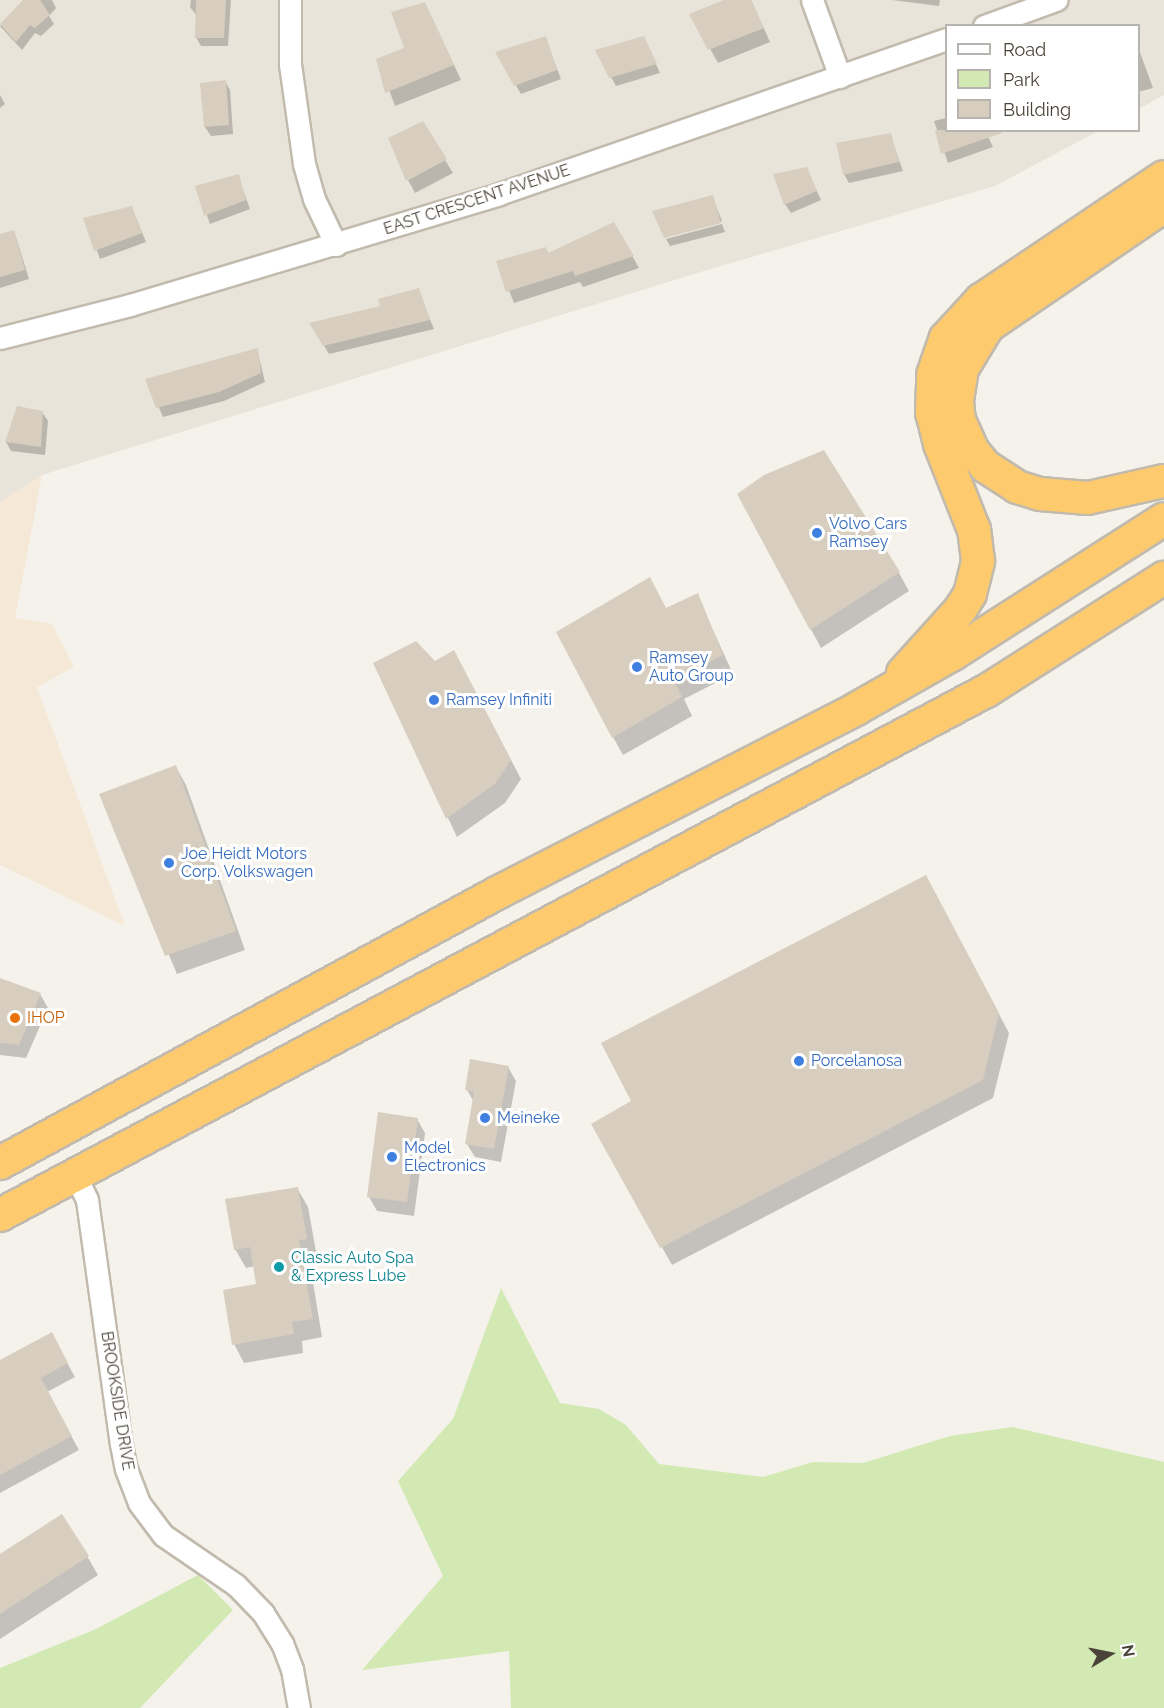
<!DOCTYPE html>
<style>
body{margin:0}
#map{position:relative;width:1164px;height:1708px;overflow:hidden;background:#f5f2eb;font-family:Raleway,sans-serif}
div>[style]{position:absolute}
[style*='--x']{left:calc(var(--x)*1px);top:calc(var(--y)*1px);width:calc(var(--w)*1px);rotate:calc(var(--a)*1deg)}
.residential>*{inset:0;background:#e9e4d9}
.commercial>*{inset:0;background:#f6e8d7}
.green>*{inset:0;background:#d2e9b4}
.shadow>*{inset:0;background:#0003}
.building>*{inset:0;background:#d7cec0}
.roads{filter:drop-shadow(2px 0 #c1baad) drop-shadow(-2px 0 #c1baad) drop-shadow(0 2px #c1baad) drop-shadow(0 -2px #c1baad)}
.minor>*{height:21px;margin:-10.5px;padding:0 10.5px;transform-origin:10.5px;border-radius:10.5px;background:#fff}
.highway>*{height:32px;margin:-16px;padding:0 16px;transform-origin:16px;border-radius:16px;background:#fdca6e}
.dots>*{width:16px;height:16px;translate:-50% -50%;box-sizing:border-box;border:3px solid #fff;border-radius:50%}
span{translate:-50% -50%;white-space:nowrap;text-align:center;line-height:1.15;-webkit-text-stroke:6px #fff;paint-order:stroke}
.street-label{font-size:16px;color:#4a4339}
.shop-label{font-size:16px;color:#366cbe}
.left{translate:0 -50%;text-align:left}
.food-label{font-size:16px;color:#c56008}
.culture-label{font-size:16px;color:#0d838f}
.legend{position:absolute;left:945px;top:24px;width:195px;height:108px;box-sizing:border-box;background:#fff;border:2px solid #b7b4b0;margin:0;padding:8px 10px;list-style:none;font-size:18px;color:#4a4339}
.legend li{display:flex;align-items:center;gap:12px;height:30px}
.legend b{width:30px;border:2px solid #b7b4b0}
.north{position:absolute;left:1080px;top:1624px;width:60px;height:60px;-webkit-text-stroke:4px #fff;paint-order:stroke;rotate:80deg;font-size:16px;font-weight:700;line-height:24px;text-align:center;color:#4a4339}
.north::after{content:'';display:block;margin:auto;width:21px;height:27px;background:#4a4339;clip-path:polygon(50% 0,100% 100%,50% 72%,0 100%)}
</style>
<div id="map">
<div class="residential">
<div style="clip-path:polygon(0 0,1164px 0,1164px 95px,1139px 109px,1138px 26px,946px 26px,946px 130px,1098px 131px,995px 186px,697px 273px,42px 475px,0 502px)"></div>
</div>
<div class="commercial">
<div style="clip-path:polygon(42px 475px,15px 618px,52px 624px,74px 667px,37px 687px,125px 926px,0 865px,0 502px)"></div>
</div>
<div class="green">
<div style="clip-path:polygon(501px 1288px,560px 1403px,599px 1409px,626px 1425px,659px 1464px,763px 1477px,813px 1462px,863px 1463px,950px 1436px,1013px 1427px,1164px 1462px,1164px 1708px,511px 1708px,509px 1651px,362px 1670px,443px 1576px,398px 1481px,453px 1419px)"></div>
<div style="clip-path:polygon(198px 1575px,233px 1610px,140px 1708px,0 1708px,0 1668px,96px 1629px)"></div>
</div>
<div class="shadow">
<div style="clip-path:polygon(25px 0,52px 0,56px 8px,49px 16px,54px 24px,41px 36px,35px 33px,22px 50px,0 26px)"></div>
<div style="clip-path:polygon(191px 0,231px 0,228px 46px,201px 46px,196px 37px,197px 16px,190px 7px)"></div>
<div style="clip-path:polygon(728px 0,751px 0,770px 42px,718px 63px,691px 15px)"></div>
<div style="clip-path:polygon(892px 0,940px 0,939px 6px)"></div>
<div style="clip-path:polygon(432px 18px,461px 80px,395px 106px,378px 60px,406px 49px)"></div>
<div style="clip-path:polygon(545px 38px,561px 79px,521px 94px,497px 53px)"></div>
<div style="clip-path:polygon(648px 47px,660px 73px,616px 86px,597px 51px)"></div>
<div style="clip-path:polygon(1138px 47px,1153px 88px,1138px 92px)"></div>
<div style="clip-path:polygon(225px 81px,230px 90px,233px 134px,211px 136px,205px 127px)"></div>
<div style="clip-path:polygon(0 95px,5px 104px,0 108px)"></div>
<div style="clip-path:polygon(946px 118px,946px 130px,985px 130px,993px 147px,948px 163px,934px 121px)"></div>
<div style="clip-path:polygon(890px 135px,903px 171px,849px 183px,844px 174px)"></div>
<div style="clip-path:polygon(445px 160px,453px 173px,415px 193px,408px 180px)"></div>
<div style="clip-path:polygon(806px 168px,821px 200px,791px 213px,785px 204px)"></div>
<div style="clip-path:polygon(238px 176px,250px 209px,210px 224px,197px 187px)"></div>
<div style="clip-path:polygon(712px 196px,722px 221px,664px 236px)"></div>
<div style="clip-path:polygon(132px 208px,146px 242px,100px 259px,85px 219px)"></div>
<div style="clip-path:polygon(614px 224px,639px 268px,583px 287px,580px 282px,514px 303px,498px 262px,546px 249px,549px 254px)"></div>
<div style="clip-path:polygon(722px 224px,725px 232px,670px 246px,666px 239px)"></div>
<div style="clip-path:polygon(14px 231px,29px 279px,0 288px,0 235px)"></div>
<div style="clip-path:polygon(418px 290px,434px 329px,329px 354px,311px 324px,381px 307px)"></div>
<div style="clip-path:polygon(257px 349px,265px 382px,224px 401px,163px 417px,147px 380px)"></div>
<div style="clip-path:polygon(42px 412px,48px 421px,45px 455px,11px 451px,6px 442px)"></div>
<div style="clip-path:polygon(739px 494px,899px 573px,909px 591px,821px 648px)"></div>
<div style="clip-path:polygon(697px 595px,733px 674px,684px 699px,692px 716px,623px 755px,613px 737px,666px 610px)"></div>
<div style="clip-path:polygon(375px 664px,464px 670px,521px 779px,505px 803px,457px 837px)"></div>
<div style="clip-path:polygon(176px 767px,186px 785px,245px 950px,177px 974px,101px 795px)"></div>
<div style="clip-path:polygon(936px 895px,1009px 1033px,993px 1098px,672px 1265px,593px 1125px,633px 1102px)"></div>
<div style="clip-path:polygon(0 980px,40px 994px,48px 1008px,26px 1058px,0 1055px)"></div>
<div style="clip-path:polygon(508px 1067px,516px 1081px,501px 1162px,475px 1157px,467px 1144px,474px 1102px,467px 1090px)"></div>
<div style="clip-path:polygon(417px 1119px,425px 1133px,414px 1216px,377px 1211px,369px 1197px)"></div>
<div style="clip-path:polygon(297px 1188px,308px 1207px,317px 1257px,309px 1258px,322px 1337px,302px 1341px,303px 1353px,244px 1363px,234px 1344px,258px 1286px,255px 1266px,246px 1268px,235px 1249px)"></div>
<div style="clip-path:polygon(59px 1348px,75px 1377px,47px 1392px,79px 1450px,0 1493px,0 1362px)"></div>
<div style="clip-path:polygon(0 1556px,87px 1556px,98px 1575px,0 1639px)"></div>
</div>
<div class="building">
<div style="clip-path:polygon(23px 0,40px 0,50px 15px,35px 28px,30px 25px,16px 42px,0 24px)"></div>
<div style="clip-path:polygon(196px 0,226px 0,224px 38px,195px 38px)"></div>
<div style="clip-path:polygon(724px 0,751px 0,764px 28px,708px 50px,689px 14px)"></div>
<div style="clip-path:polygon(425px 2px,454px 65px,385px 93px,376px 59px,404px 48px,391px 12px)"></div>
<div style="clip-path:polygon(546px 36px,557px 70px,514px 86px,495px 52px)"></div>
<div style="clip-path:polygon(644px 36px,657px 64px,609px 78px,595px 50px)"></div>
<div style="clip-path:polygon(226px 80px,229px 125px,204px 127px,200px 83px)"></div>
<div style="clip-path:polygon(423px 121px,447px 159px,406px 181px,388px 138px)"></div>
<div style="clip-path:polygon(935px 130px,1002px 130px,1002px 133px,941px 154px)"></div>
<div style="clip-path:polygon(891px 133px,899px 162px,843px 175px,836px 143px)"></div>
<div style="clip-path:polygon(807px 167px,817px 191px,784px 205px,773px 174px)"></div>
<div style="clip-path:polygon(239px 174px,246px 200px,204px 216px,195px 186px)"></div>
<div style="clip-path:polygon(713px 195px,721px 223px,664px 238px,652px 211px)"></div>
<div style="clip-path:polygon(132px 206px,142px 233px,94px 251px,83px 218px)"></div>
<div style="clip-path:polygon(614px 222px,634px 256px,575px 276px,573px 271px,506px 292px,496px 261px,546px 247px,548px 253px)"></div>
<div style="clip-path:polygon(14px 230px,25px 270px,0 277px,0 234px)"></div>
<div style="clip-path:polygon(419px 288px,430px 320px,323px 346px,309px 323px,380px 306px,378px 299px)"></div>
<div style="clip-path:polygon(258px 348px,261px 373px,219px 392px,156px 408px,145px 379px)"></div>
<div style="clip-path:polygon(17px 406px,43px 411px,41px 447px,5px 442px)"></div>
<div style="clip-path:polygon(824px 450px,900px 572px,810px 630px,737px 494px,764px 475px)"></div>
<div style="clip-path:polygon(650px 577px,666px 608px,698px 593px,723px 655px,674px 680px,682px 697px,612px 738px,556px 632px)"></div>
<div style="clip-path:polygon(416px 641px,435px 661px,454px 650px,511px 760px,495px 784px,446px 819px,373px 663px)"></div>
<div style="clip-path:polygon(176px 765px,236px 931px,165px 956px,99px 794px)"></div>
<div style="clip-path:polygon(926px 875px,999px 1013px,983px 1080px,660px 1248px,591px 1124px,631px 1101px,601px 1043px)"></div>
<div style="clip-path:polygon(0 978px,41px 993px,19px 1045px,0 1043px)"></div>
<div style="clip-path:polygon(470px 1059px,509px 1066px,494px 1149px,465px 1144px,474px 1092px,465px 1090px)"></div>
<div style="clip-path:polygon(378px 1112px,418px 1118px,407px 1202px,367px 1197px)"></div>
<div style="clip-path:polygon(298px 1187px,307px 1239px,299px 1240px,313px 1319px,292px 1322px,294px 1334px,232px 1345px,223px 1290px,256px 1284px,250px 1247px,234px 1250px,225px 1199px)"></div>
<div style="clip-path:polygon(52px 1332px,68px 1363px,41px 1378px,72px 1436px,0 1475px,0 1360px)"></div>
<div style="clip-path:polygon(62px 1514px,89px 1556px,0 1614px,0 1554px)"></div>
</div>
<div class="roads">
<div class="minor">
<div style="--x:290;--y:0;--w:64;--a:90"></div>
<div style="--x:290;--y:64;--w:101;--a:82"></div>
<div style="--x:304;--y:164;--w:36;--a:74"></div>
<div style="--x:314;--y:199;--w:51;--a:64.4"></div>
<div style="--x:812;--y:0;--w:82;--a:70"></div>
<div style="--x:984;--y:26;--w:77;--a:-19.9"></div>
<div style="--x:0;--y:338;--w:134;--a:-14.2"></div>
<div style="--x:130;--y:305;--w:385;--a:-16.7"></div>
<div style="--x:499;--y:194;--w:473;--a:-19.1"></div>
<div style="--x:75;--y:1175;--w:28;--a:64"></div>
<div style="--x:87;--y:1200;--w:246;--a:82.1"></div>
<div style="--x:121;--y:1444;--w:25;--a:79"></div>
<div style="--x:126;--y:1469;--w:36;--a:69"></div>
<div style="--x:139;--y:1503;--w:40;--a:53"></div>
<div style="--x:163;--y:1535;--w:88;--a:34.4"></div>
<div style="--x:236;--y:1585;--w:39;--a:46"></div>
<div style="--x:263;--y:1613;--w:36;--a:58"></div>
<div style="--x:282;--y:1643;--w:28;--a:69"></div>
<div style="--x:292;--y:1669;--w:40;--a:80"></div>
</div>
<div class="highway">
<div style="--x:1164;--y:206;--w:213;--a:145.7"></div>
<div style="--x:988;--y:326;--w:50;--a:121.2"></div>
<div style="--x:962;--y:369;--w:33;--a:99"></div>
<div style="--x:957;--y:402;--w:18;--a:84"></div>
<div style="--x:959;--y:420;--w:34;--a:66"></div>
<div style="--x:973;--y:451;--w:19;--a:51"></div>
<div style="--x:985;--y:466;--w:38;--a:33"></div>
<div style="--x:1017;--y:487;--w:24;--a:17"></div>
<div style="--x:1040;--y:494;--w:48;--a:4.8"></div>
<div style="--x:1088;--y:498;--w:78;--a:-12.6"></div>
<div style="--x:903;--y:673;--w:85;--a:-47.9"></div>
<div style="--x:960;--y:610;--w:19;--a:-58"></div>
<div style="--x:970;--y:594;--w:34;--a:-76"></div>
<div style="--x:978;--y:561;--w:31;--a:-97"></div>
<div style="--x:974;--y:530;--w:92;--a:-111.6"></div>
<div style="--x:940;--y:444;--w:32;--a:-104"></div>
<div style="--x:932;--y:413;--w:38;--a:-88"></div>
<div style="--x:933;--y:375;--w:39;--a:-71"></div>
<div style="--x:946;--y:338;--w:52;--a:-47.4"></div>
<div style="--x:981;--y:300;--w:220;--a:-33.9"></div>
<div style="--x:0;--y:1163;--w:566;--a:-28.51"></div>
<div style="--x:497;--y:893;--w:403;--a:-27.1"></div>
<div style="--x:856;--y:709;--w:112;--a:-29.6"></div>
<div style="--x:953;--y:654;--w:250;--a:-32.6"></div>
<div style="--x:0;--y:1215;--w:1119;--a:-27.99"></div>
<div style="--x:988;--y:690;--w:209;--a:-32.5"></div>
</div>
</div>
<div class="dots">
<div style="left:817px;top:533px;background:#3f7fe0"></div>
<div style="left:637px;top:667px;background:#3f7fe0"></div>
<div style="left:434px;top:700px;background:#3f7fe0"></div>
<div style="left:169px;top:863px;background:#3f7fe0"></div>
<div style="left:15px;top:1018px;background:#e8710a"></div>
<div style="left:799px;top:1061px;background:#3f7fe0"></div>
<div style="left:485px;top:1118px;background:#3f7fe0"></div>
<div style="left:392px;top:1157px;background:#3f7fe0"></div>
<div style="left:279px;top:1267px;background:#0f9aa8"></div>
</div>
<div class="street-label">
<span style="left:477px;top:200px;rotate:-18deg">EAST CRESCENT AVENUE</span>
<span style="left:117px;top:1401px;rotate:81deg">BROOKSIDE DRIVE</span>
</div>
<div class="shop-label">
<span class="left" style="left:829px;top:533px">Volvo Cars<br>Ramsey</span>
<span class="left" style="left:649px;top:667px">Ramsey<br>Auto Group</span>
<span class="left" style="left:446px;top:700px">Ramsey Infiniti</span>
<span class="left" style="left:181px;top:863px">Joe Heidt Motors<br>Corp. Volkswagen</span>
<span class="left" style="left:811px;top:1061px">Porcelanosa</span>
<span class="left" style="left:497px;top:1118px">Meineke</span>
<span class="left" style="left:404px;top:1157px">Model<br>Electronics</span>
</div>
<div class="food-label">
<span class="left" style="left:27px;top:1018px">IHOP</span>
</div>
<div class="culture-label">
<span class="left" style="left:291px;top:1267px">Classic Auto Spa<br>&amp; Express Lube</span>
</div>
<ul class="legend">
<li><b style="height:8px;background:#fff"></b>Road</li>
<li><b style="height:16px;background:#d2e9b4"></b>Park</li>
<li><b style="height:16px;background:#d7cec0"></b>Building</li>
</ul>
<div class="north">N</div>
</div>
